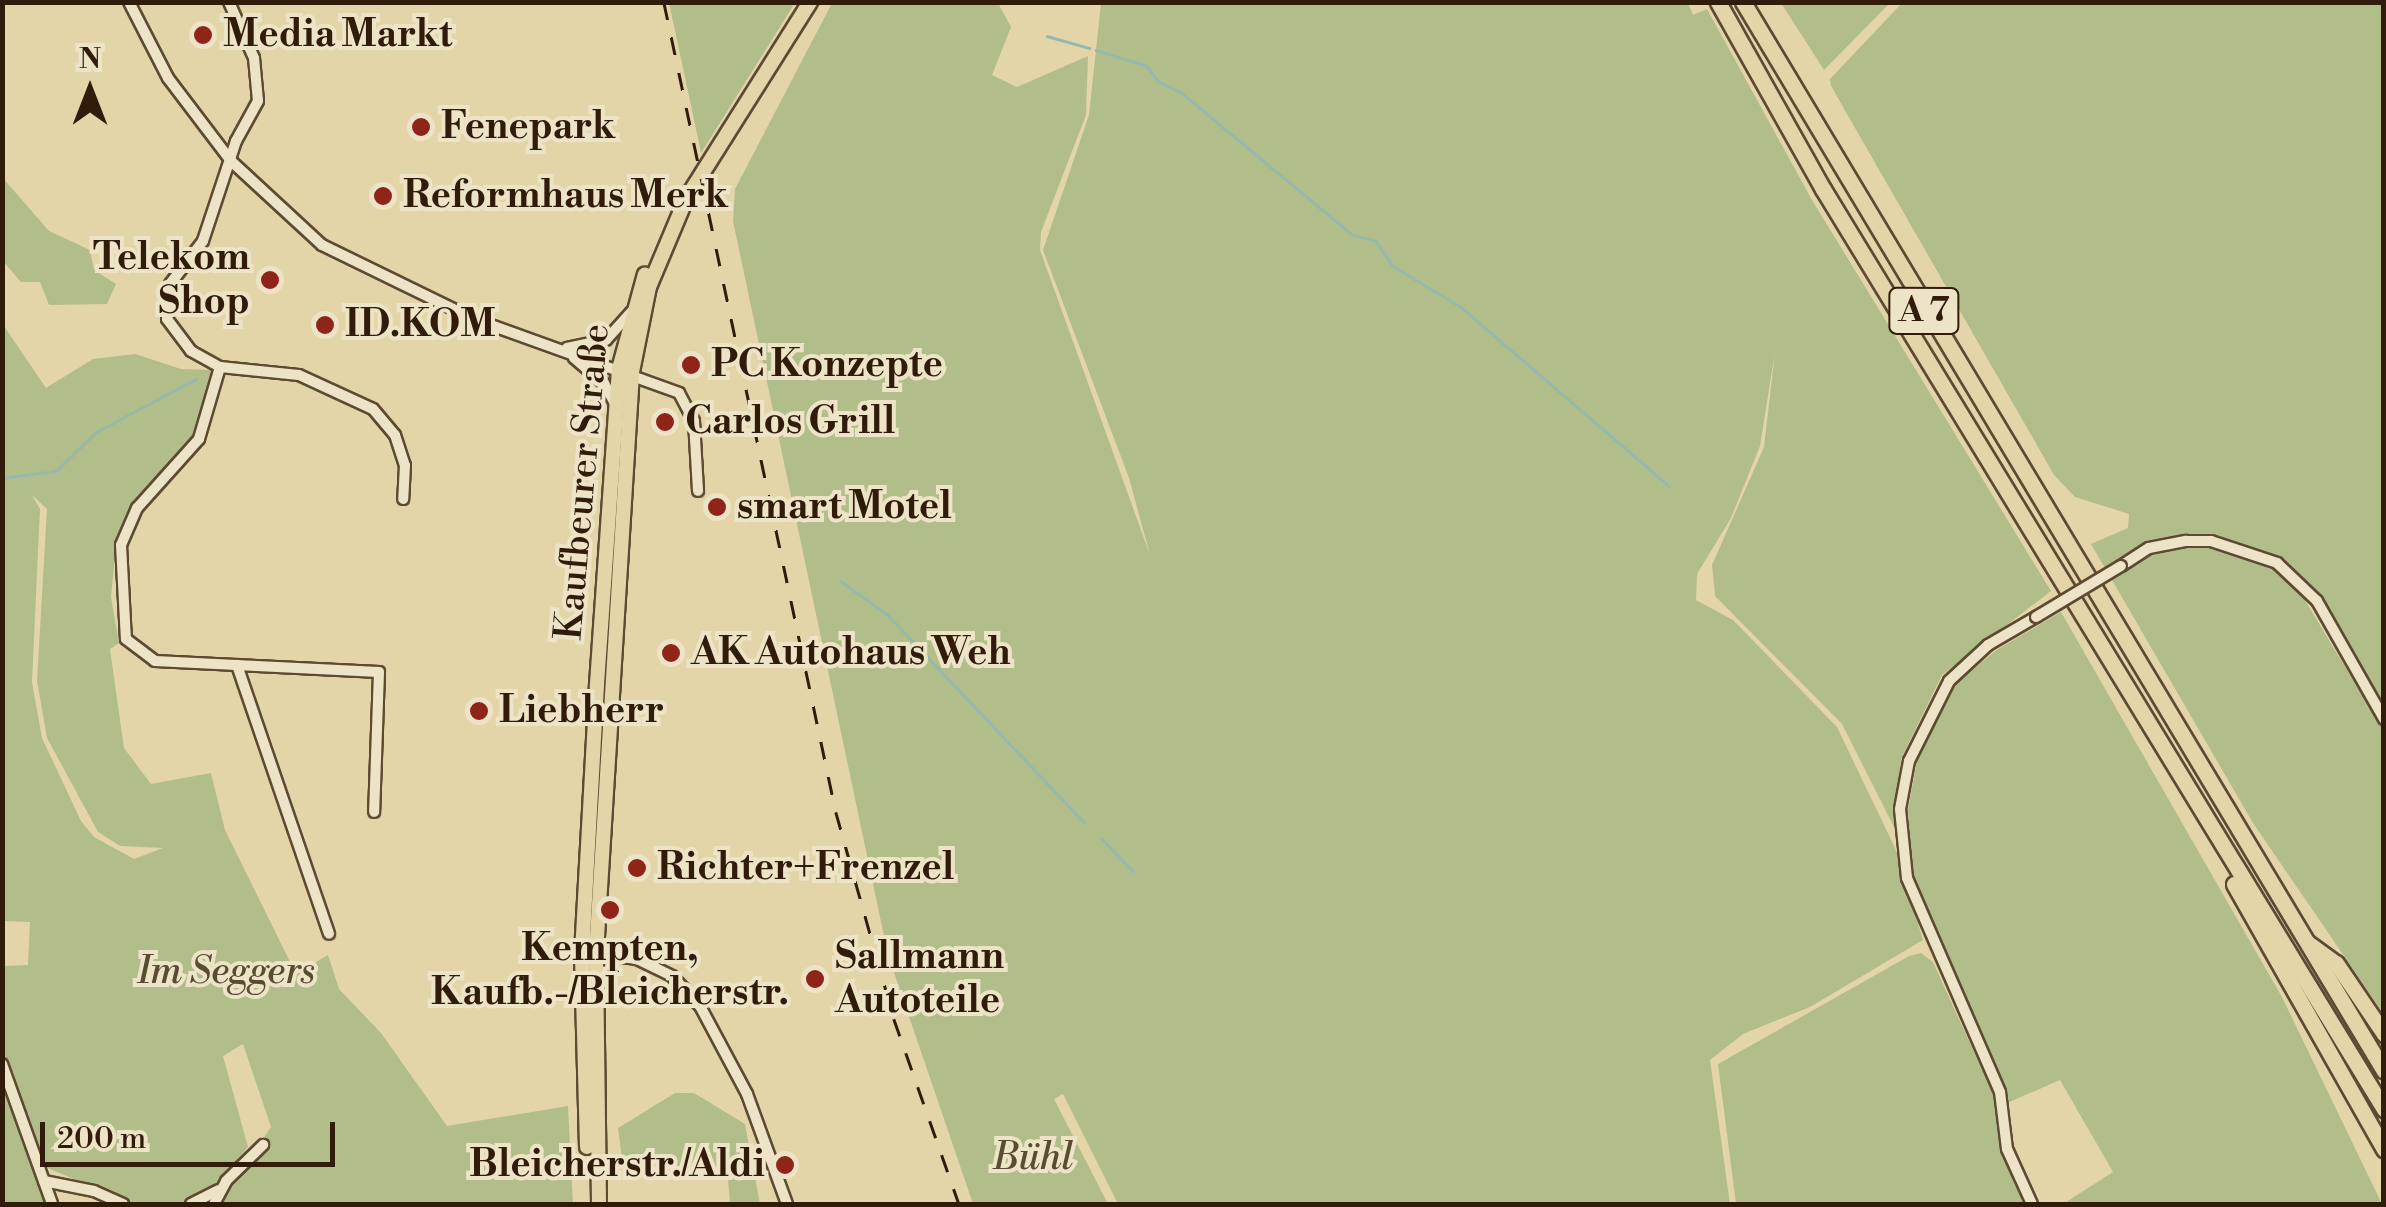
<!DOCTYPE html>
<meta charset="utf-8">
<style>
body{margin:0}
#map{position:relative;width:2386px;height:1207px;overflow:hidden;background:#e4d5a9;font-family:"Libre Bodoni",serif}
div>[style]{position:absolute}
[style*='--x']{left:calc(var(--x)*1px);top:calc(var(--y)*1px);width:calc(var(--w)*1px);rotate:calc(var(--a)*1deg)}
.green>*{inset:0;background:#b2be8a}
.stream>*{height:2.5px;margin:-1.25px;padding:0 1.25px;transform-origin:1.25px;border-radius:1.25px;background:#95b9aa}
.roads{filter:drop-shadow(2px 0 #5e4a33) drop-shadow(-2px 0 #5e4a33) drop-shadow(0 2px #5e4a33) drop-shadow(0 -2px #5e4a33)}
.minor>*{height:10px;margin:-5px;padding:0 5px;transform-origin:5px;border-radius:5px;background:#ede4c7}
.major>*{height:14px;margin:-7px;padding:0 7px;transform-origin:7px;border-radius:7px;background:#e4d5a9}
.highway>*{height:15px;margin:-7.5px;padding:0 7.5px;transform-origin:7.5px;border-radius:7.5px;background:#e4d5a9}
.rail>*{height:2.5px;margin-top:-1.25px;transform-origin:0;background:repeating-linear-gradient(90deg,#311c0c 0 18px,transparent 0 36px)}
.bridges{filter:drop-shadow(2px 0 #5e4a33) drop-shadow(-2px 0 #5e4a33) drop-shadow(0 2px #5e4a33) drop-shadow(0 -2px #5e4a33)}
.minor-bridge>*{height:10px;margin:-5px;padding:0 5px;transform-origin:5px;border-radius:5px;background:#ede4c7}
.dots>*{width:28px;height:28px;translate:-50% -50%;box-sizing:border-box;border:5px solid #ede4c7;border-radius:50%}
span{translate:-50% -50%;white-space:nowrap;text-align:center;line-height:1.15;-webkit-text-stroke:8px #ede4c7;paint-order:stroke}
.shield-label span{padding:2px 8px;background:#ede4c7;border:2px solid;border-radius:8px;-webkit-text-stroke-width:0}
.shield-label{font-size:35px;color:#311c0c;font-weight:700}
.poi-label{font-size:38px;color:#311c0c;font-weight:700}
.left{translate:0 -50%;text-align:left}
.right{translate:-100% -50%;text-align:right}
.street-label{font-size:38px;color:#311c0c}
.park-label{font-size:38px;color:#584d32;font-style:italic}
.frame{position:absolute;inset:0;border:5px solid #311c0c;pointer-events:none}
.north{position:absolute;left:40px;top:40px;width:100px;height:100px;-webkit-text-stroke:8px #ede4c7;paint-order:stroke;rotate:0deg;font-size:28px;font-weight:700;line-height:40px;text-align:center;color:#311c0c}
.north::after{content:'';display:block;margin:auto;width:35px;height:45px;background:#311c0c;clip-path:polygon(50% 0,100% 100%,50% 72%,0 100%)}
.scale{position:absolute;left:40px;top:1122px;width:295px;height:45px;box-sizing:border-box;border:5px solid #311c0c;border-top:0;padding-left:12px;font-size:30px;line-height:35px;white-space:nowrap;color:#311c0c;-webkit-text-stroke:8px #ede4c7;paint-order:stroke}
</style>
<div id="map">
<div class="green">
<div style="clip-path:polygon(669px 3px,795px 3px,701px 153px,696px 129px)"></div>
<div style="clip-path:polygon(1688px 3px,1693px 15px,1707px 9px,1812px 200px,2051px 591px,1942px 675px,1901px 759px,1894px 827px,1842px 724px,1715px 596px,1712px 565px,1764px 447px,1775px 352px,1760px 446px,1731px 518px,1697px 574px,1696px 600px,1733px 620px,1837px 727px,1896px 850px,1923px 940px,1810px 1007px,1743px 1034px,1710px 1060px,1730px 1204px,1118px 1204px,1063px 1094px,1054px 1099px,1108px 1204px,973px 1204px,888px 955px,733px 221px,735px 189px,832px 3px,998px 3px,1011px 27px,992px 75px,1017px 87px,1088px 56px,1086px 115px,1041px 232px,1040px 250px,1150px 555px,1129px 478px,1043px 250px,1089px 115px,1101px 3px)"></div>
<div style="clip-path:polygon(1781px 3px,1890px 3px,1824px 70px)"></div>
<div style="clip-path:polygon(1902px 3px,2383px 3px,2383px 702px,2320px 597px,2309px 587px,2300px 592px,2383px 730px,2383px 1013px,2253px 823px,2091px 544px,2128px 528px,2129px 514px,2075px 497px,2054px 475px,1831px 86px,1830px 79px)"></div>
<div style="clip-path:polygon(2px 177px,49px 231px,90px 250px,94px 270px,116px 284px,107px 304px,49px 305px,40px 282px,21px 282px,3px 261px)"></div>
<div style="clip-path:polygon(evenodd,2px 323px,46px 388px,93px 359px,135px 354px,181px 369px,216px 370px,195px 437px,134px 505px,116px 544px,111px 597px,119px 643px,110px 649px,124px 748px,151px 784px,211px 773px,225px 830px,296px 974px,328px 955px,339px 989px,381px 1033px,447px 1126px,568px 1106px,573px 1204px,218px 1204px,271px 1127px,243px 1044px,223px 1056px,248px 1147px,214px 1187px,179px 1204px,131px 1204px,41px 1165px,2px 1055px,3px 966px,28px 965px,30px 922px,2px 921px,2px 323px,32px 495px,47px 509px,37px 681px,47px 738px,98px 832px,120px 846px,163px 848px,134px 859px,94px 837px,81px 821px,42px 738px,32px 682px,40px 509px,32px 495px)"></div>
<div style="clip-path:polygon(2061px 612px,2282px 997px,2382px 1204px,2063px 1204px,2113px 1172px,2060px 1080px,2007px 1103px,1912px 877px,1908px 810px,1917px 761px,1955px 685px,1995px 651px)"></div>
<div style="clip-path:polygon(1909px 956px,1921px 953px,1933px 962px,1994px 1096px,2003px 1150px,2028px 1204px,1736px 1204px,1718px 1064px)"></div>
<div style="clip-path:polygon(2px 1077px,26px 1152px,48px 1204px,3px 1204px)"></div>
<div style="clip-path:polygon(675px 1093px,694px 1093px,745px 1124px,760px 1204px,730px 1204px,727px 1167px,623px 1166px,618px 1128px)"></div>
</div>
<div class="stream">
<div style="--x:1047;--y:36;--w:44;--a:15.9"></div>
<div style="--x:1096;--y:50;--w:53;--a:17.4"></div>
<div style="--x:1147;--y:66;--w:19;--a:54"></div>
<div style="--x:1158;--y:81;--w:28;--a:27"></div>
<div style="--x:1183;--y:94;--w:221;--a:39.7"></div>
<div style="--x:1353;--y:235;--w:23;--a:13"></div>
<div style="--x:1375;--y:240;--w:32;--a:55"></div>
<div style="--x:1393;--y:266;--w:79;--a:31.1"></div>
<div style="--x:1461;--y:307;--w:274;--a:40.7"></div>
<div style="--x:2;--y:478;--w:54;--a:-7.4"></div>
<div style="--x:56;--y:471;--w:56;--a:-44.3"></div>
<div style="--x:96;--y:432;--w:113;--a:-27.9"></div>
<div style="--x:841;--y:581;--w:58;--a:35.9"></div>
<div style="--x:888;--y:615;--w:286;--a:46.6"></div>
<div style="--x:1102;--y:839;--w:45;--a:45.9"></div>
</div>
<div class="roads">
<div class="minor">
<div style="--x:129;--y:2;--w:85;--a:62.8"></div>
<div style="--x:168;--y:78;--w:104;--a:52.8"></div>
<div style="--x:231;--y:161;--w:124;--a:42.7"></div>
<div style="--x:322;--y:245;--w:169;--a:26"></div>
<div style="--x:474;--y:319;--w:218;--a:19.8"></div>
<div style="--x:679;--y:393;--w:32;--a:62"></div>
<div style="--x:694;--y:421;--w:70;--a:86.7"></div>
<div style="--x:229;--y:2;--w:61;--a:65.9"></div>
<div style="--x:254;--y:58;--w:43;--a:84.7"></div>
<div style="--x:258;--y:101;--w:46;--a:118.8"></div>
<div style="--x:236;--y:141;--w:105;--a:108.3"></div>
<div style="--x:203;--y:241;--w:54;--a:127.5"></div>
<div style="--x:170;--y:284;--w:35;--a:95"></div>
<div style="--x:167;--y:319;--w:40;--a:53"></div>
<div style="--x:191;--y:351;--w:33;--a:29"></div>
<div style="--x:220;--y:367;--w:79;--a:5.8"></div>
<div style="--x:299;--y:375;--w:81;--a:24.7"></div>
<div style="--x:373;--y:409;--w:34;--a:50"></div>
<div style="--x:395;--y:435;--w:32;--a:72"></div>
<div style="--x:405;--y:465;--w:34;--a:93"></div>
<div style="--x:567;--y:348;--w:40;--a:-12"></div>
<div style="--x:606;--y:340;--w:38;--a:-48"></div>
<div style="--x:574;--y:358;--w:39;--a:40"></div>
<div style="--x:604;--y:383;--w:24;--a:62"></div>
<div style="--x:220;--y:367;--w:75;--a:106.3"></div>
<div style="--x:199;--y:439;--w:93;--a:131.9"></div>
<div style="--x:137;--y:508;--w:40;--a:113.4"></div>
<div style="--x:121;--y:545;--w:94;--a:87"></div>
<div style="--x:126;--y:639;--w:36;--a:37"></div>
<div style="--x:155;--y:661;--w:224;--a:2.8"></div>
<div style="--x:379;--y:672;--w:140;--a:92"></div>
<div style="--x:2121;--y:566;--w:33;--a:-33"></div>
<div style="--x:2149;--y:548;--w:38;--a:-11"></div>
<div style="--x:2186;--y:541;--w:25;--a:0"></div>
<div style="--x:2211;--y:541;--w:70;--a:18.4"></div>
<div style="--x:2277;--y:563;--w:55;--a:43.5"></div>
<div style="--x:2317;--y:601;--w:136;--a:60.4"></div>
<div style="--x:237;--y:665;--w:284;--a:71.1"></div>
<div style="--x:593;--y:953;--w:44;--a:7.8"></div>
<div style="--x:637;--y:959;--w:39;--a:26"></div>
<div style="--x:672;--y:976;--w:41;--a:47"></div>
<div style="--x:700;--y:1006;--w:100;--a:61.9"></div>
<div style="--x:747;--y:1094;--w:117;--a:70"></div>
<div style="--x:2;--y:1064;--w:149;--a:70.3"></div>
<div style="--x:44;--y:1181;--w:51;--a:11.3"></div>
<div style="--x:94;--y:1191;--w:32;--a:24"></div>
<div style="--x:191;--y:1204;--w:30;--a:-27"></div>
<div style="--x:214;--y:1204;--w:26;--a:-62"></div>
<div style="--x:226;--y:1181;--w:52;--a:-44.2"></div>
<div style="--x:2032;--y:1204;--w:60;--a:-114.4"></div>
<div style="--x:2007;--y:1149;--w:57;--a:-97"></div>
<div style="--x:2000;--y:1092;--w:233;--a:-113.5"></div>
<div style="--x:1907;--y:878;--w:69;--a:-95.8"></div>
<div style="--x:1900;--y:809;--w:49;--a:-79.4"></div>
<div style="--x:1909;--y:761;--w:89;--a:-63.4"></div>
<div style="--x:1949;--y:681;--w:53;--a:-42.7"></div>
<div style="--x:1988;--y:645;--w:56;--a:-30.3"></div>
</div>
<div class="major">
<div style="--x:587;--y:1147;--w:194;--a:-91.5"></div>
<div style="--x:582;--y:953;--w:269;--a:-86.8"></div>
<div style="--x:597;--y:684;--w:316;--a:-86"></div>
<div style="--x:619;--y:369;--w:98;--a:-74.7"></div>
<div style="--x:599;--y:1204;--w:251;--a:-90.7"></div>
<div style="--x:596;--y:953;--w:582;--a:-86.45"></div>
<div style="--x:632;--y:372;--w:87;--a:-78.7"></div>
<div style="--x:649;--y:287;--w:95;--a:-67.2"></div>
<div style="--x:686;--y:199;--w:233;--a:-57.8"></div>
</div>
<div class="highway">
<div style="--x:1718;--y:2;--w:214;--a:60.7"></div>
<div style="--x:1823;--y:189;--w:1078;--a:58.63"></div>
<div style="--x:1743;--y:2;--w:1246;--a:59.05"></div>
<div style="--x:2234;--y:884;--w:305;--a:60.5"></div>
<div style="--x:2308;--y:943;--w:34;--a:36"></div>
<div style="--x:2336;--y:963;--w:86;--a:55.9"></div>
</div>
</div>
<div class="rail">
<div style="--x:664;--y:2;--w:828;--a:78.01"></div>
<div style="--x:836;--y:812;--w:215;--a:74.3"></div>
<div style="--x:894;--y:1019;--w:196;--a:70.6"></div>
</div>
<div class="bridges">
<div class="minor-bridge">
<div style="--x:2036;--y:617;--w:99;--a:-31"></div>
</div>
</div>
<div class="dots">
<div style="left:203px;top:35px;background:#8f2418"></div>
<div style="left:421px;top:127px;background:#8f2418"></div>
<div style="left:383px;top:196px;background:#8f2418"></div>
<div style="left:270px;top:280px;background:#8f2418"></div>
<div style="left:325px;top:325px;background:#8f2418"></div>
<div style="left:691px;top:365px;background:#8f2418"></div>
<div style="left:665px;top:422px;background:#8f2418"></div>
<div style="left:717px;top:507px;background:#8f2418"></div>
<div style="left:671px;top:653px;background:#8f2418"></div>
<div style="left:479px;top:711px;background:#8f2418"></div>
<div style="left:637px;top:868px;background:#8f2418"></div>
<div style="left:610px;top:910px;background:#8f2418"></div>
<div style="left:815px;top:979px;background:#8f2418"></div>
<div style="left:785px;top:1165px;background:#8f2418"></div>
</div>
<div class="shield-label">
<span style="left:1924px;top:311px">A 7</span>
</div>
<div class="poi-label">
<span class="left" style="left:223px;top:35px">Media Markt</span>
<span class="left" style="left:441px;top:127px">Fenepark</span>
<span class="left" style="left:403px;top:196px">Reformhaus Merk</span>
<span class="right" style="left:250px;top:280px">Telekom<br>Shop</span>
<span class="left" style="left:345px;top:325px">ID.KOM</span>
<span class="left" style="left:711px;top:365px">PC Konzepte</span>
<span class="left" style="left:685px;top:422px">Carlos Grill</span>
<span class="left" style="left:737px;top:507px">smart Motel</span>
<span class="left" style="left:691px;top:653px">AK Autohaus Weh</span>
<span class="left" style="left:499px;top:711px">Liebherr</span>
<span class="left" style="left:657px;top:868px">Richter+Frenzel</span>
<span style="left:610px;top:971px">Kempten,<br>Kaufb.-/Bleicherstr.</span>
<span class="left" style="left:835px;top:979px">Sallmann<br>Autoteile</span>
<span class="right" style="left:765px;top:1165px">Bleicherstr./Aldi</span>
</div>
<div class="street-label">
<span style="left:583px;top:482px;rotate:-85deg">Kaufbeurer Straße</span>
</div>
<div class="park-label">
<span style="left:226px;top:972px">Im Seggers</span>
<span style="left:1033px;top:1158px">Bühl</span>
</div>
<div class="frame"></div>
<div class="north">N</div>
<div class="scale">200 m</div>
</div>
